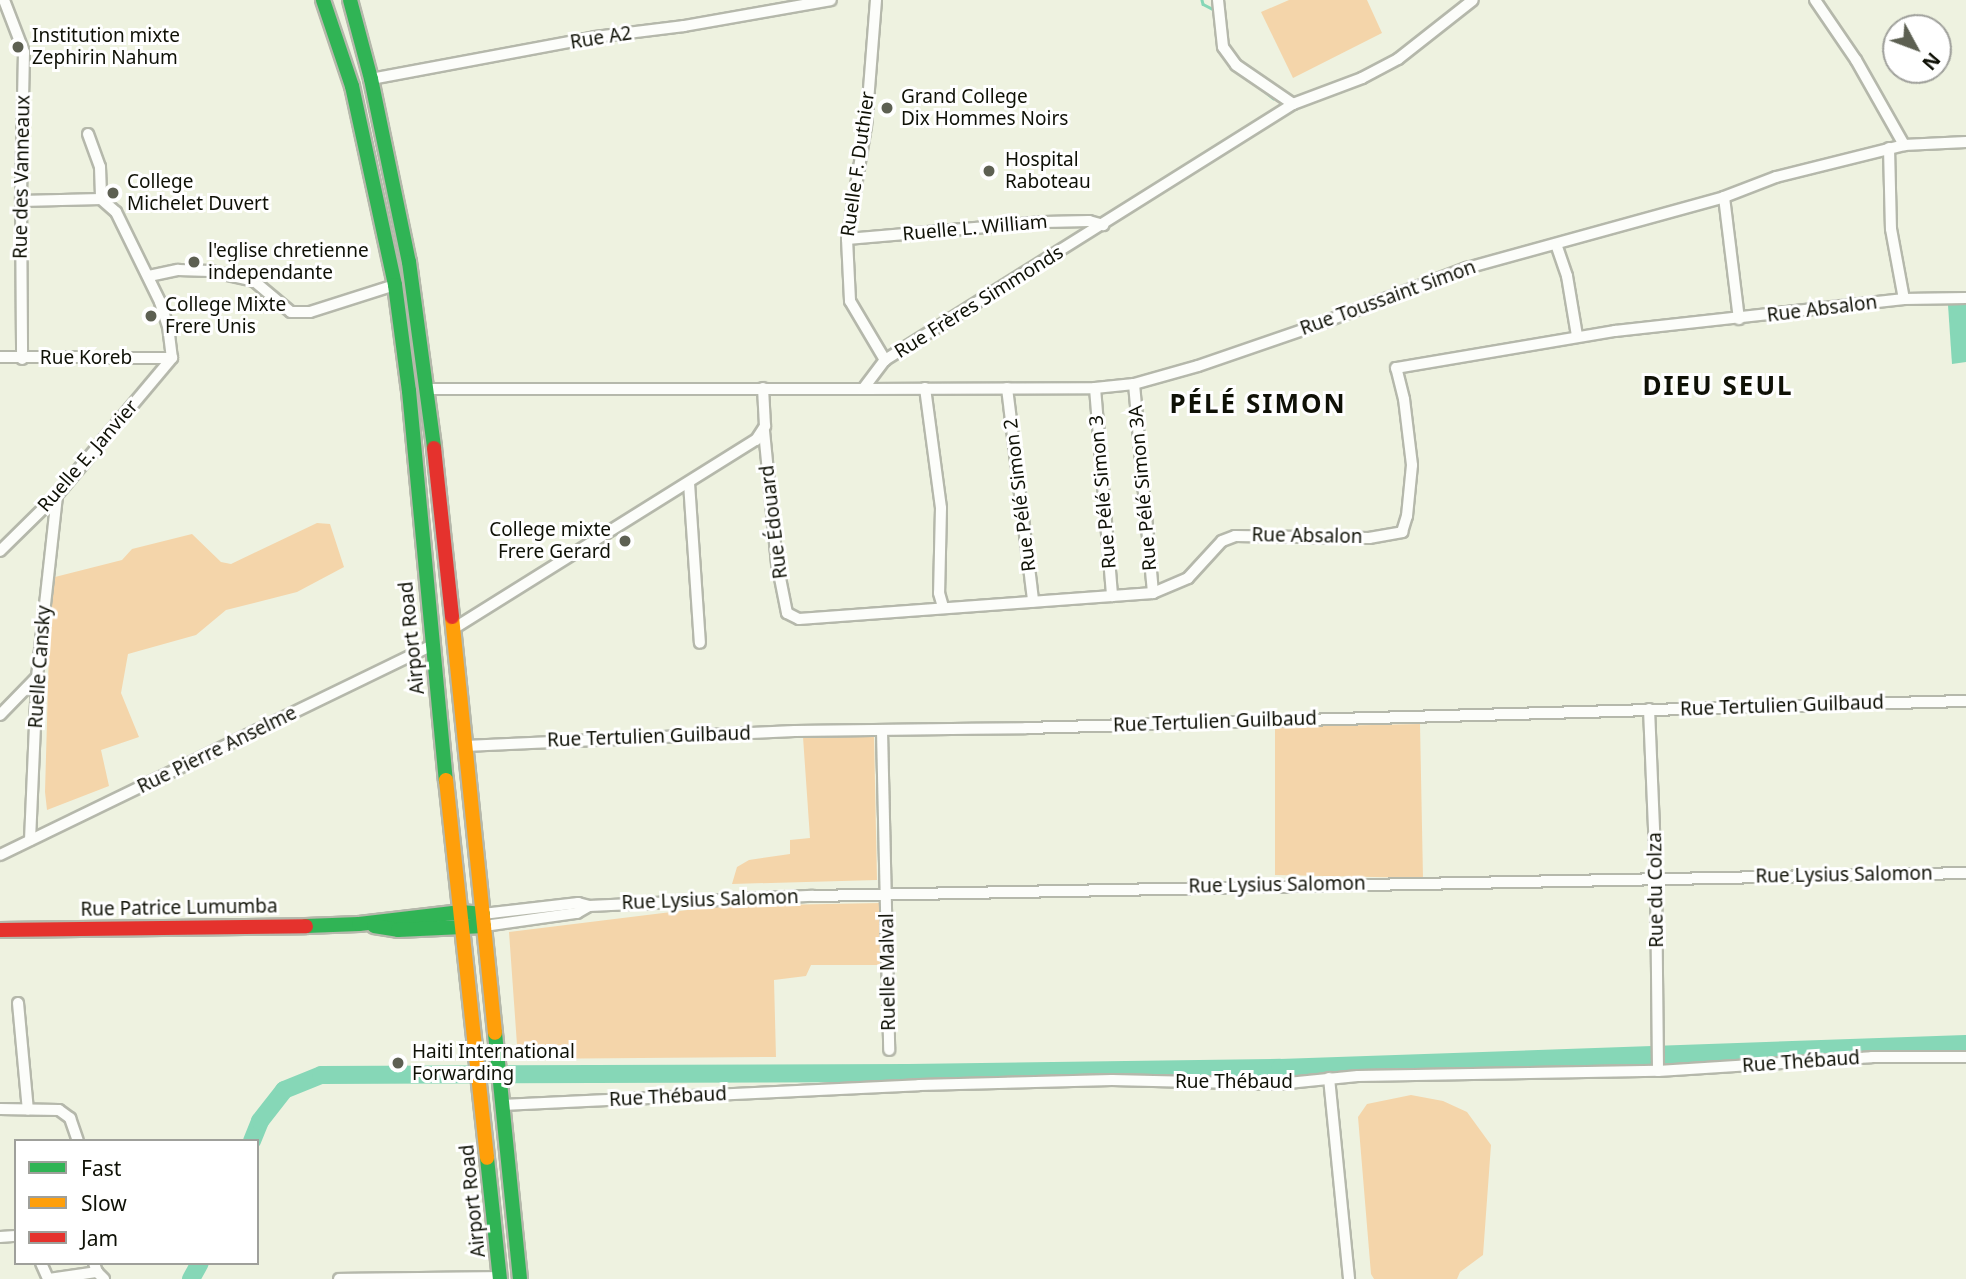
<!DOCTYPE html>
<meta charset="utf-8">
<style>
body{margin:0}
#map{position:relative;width:1966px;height:1279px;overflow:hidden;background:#eef2e0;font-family:"Noto Sans",sans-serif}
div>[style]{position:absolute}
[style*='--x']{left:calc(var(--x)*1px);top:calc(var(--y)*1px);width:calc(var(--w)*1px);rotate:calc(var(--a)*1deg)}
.green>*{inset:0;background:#f4d5aa}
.water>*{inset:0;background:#86d7b7}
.stream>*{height:2.5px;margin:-1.25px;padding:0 1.25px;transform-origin:1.25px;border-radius:1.25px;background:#86d7b7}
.river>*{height:18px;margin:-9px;padding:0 9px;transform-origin:9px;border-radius:9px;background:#86d7b7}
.roads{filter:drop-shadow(2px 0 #b5b8ab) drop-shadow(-2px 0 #b5b8ab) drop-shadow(0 2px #b5b8ab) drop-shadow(0 -2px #b5b8ab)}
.street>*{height:10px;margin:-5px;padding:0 5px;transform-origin:5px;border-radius:5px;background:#fcfdfa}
.fast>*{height:14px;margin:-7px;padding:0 7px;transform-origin:7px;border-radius:7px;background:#30b455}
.slow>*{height:14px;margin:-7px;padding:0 7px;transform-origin:7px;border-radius:7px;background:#ff9f0a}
.jam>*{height:14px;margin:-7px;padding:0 7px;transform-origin:7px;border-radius:7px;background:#e5322d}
.dots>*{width:19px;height:19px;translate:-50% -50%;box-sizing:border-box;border:4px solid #fff;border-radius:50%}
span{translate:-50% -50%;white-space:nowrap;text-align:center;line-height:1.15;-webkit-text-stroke:6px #fff;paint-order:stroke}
.poi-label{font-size:19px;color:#0f1106}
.left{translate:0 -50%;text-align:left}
.right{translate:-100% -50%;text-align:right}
.street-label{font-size:19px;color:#0f1106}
.district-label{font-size:26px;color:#0f1106;font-weight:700;letter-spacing:2px}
.legend{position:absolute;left:14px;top:1139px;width:245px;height:126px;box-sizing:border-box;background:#fff;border:2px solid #9fa09b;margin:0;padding:9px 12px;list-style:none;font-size:21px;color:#0f1106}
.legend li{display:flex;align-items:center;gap:14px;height:35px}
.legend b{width:35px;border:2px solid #9fa09b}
.north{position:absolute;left:1882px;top:14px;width:70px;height:70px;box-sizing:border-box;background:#fff;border:2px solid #9fa09b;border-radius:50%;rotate:131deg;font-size:19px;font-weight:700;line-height:28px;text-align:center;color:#0f1106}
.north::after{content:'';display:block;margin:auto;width:24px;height:32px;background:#5d6052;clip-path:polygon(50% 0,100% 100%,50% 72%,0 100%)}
</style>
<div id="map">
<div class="green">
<div style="clip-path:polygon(1289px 0,1367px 0,1382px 33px,1293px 78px,1261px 12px)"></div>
<div style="clip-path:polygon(317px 523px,330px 524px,344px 567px,297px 592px,226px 610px,196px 635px,128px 654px,121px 693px,139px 737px,101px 750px,109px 786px,47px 810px,45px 792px,51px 578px,122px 560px,132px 549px,192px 534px,221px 562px,231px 564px)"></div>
<div style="clip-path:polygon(1420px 724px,1423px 878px,1275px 875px,1275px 727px)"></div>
<div style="clip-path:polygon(874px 736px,877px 880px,732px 884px,737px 867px,749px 860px,790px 854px,790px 840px,810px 838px,803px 737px)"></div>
<div style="clip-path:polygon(881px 903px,881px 965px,811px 965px,806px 976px,774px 980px,776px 1057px,518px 1059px,509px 932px,720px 906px)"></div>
<div style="clip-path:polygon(1411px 1095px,1443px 1101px,1467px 1112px,1491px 1145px,1483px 1255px,1460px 1272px,1457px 1279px,1374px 1279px,1371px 1274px,1358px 1117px,1367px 1104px)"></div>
</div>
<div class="water">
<div style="clip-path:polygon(1966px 302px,1966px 362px,1952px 364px,1948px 305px)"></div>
</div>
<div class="stream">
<div style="--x:1202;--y:0;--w:4;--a:76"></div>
<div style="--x:1203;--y:4;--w:13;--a:27"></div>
<div style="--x:1263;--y:90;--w:13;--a:39"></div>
</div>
<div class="river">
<div style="--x:252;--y:1141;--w:22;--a:-68"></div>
<div style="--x:260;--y:1121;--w:39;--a:-52"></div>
<div style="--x:284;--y:1090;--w:40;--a:-22"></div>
<div style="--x:321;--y:1075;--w:587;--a:-0.2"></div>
<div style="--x:908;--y:1073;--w:372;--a:-0.8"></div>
<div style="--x:1280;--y:1068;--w:686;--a:-2"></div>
<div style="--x:191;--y:1279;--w:18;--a:-61"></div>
</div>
<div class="roads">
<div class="street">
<div style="--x:4;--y:0;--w:56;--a:69"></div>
<div style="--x:24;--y:52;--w:149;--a:91.2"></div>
<div style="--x:21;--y:201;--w:158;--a:89.6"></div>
<div style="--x:876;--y:0;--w:126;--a:94.5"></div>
<div style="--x:866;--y:126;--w:115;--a:99.5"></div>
<div style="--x:847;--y:239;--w:62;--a:87.2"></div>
<div style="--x:850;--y:301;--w:69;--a:59.3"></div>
<div style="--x:1218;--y:0;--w:47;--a:83.9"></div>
<div style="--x:1223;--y:47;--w:22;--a:54"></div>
<div style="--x:1236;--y:65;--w:69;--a:34.4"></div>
<div style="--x:1815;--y:0;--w:73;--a:55.7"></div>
<div style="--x:1856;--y:60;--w:98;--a:60.5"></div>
<div style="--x:371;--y:79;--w:228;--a:-10.6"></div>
<div style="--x:595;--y:37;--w:90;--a:-7"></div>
<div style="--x:684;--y:26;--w:149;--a:-10"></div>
<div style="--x:88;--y:134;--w:35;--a:70"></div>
<div style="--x:100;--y:167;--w:32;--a:88"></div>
<div style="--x:1889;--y:148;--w:81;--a:88.6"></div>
<div style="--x:1891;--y:229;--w:71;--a:79.5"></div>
<div style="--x:1724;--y:197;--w:123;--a:83"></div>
<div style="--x:21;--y:201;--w:80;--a:-1.4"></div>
<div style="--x:101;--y:199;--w:20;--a:41"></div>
<div style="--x:116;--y:212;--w:100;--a:63.9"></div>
<div style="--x:160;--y:302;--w:25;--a:72"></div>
<div style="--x:168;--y:326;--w:32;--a:83"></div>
<div style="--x:847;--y:239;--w:198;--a:-4.9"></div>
<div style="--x:1044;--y:222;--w:45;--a:-1.3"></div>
<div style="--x:1089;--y:221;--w:15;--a:16"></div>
<div style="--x:1556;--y:244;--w:34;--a:71"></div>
<div style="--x:1567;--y:276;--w:61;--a:80.5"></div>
<div style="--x:149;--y:276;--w:30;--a:-12"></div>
<div style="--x:178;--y:270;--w:32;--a:2"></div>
<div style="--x:210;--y:271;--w:45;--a:12.8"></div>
<div style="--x:254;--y:281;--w:48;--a:40"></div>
<div style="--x:291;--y:312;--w:19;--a:0"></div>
<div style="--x:310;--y:312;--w:89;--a:-17.6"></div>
<div style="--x:0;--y:357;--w:172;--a:0.3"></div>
<div style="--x:1134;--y:384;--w:210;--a:84.8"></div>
<div style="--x:925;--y:388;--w:121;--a:82.4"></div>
<div style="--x:941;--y:508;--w:85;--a:91.3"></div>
<div style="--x:939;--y:593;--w:15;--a:74"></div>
<div style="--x:1007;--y:388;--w:215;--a:83"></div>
<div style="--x:1095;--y:388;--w:209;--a:85.3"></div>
<div style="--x:428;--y:389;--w:435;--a:0"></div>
<div style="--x:863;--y:389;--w:36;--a:-53"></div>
<div style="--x:885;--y:360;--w:482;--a:-32.1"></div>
<div style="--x:1293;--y:104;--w:74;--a:-20.6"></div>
<div style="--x:1362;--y:78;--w:41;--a:-27.8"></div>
<div style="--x:1398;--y:59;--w:95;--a:-38.2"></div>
<div style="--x:863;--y:389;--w:232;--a:-0.2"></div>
<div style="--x:1095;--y:388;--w:39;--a:-6"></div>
<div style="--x:1134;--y:384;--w:66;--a:-15.7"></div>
<div style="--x:1198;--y:366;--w:123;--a:-19"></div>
<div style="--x:1314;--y:326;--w:164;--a:-20.8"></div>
<div style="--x:1467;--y:268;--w:267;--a:-15.4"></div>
<div style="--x:1724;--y:197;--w:56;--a:-21"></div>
<div style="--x:1776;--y:177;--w:132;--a:-14"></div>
<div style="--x:1904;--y:145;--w:62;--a:-2.8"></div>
<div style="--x:764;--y:431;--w:133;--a:84.4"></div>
<div style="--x:777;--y:563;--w:51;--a:78.7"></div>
<div style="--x:787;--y:613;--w:13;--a:27"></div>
<div style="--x:799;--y:619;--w:355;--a:-4.2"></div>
<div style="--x:1153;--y:593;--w:38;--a:-23"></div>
<div style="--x:1188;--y:578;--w:50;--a:-47.4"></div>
<div style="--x:1222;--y:541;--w:14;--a:-21"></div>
<div style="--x:1235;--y:536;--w:134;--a:0.9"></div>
<div style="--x:1369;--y:538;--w:34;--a:-10"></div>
<div style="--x:1402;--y:532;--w:17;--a:-73"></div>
<div style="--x:1407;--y:516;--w:51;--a:-84.4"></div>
<div style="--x:1412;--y:465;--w:66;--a:-96.9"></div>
<div style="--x:1404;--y:399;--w:32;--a:-104"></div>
<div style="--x:1396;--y:368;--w:222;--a:-9.6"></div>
<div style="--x:1615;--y:331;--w:291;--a:-6.3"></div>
<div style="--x:1904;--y:299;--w:62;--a:-0.9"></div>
<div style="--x:689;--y:483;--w:160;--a:86.1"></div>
<div style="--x:0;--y:551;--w:80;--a:-44.5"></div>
<div style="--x:57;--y:495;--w:179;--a:-50"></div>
<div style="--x:453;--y:629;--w:357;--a:-32"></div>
<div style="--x:756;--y:440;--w:17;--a:-57"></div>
<div style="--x:765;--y:426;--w:38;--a:-93"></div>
<div style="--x:1649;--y:709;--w:169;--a:87.6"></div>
<div style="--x:1656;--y:878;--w:193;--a:89.4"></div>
<div style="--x:0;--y:715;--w:53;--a:-45.8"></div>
<div style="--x:882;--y:731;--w:319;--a:88.7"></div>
<div style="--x:465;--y:746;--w:330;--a:-2.6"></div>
<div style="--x:795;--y:731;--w:231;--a:-0.7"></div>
<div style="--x:1026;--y:728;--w:940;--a:-1.65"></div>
<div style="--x:30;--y:840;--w:163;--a:-87.5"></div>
<div style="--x:37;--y:677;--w:183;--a:-83.7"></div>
<div style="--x:0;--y:855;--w:481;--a:-25.9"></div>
<div style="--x:483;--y:914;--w:96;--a:-6.6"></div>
<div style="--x:578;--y:903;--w:11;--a:15"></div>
<div style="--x:589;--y:906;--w:224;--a:-2.6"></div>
<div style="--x:813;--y:896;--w:1153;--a:-1.14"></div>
<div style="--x:484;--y:926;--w:94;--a:-8"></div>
<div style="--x:577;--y:913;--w:14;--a:-30"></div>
<div style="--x:18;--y:1003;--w:107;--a:84.7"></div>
<div style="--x:1329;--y:1078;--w:202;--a:84.3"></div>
<div style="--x:502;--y:1105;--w:417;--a:-2.7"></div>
<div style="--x:919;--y:1085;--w:193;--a:-1.5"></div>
<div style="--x:1112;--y:1080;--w:166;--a:1.4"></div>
<div style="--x:1278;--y:1084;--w:80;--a:-5.7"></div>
<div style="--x:1358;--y:1076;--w:300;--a:-1"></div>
<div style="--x:1658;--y:1071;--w:214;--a:-3.7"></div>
<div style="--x:1872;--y:1057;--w:94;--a:0"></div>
<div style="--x:0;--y:1109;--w:59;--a:1"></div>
<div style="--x:59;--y:1110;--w:14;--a:36"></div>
<div style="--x:70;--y:1118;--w:24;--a:71"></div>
<div style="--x:0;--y:1237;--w:16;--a:-4"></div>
<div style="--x:41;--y:1263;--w:17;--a:66"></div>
<div style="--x:94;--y:1263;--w:9;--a:72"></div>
<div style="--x:97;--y:1272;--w:10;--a:45"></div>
<div style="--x:49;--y:1279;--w:49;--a:-8.3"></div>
<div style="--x:339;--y:1279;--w:161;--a:-0.7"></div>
</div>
<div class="fast">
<div style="--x:323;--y:0;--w:91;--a:71.4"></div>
<div style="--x:352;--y:86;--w:204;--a:77.8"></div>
<div style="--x:395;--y:285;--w:107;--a:82.5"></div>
<div style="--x:409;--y:391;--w:391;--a:84.6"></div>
<div style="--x:350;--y:0;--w:82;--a:75.1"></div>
<div style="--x:371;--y:79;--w:187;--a:78.3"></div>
<div style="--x:409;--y:262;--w:188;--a:82.3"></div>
<div style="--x:306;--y:926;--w:53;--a:-2.2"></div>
<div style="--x:359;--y:924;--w:103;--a:-6.7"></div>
<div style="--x:461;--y:912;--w:22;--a:5"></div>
<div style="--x:374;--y:926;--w:24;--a:9"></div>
<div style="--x:398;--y:930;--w:86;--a:-2.7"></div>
<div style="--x:495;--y:1033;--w:247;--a:84.2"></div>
<div style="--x:487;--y:1158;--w:122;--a:83.9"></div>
</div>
<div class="slow">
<div style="--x:452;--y:617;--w:418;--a:84.1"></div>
<div style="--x:446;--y:780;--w:380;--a:83.8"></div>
</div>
<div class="jam">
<div style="--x:434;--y:448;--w:170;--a:83.9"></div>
<div style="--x:0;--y:930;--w:306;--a:-0.7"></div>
</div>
</div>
<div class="dots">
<div style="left:18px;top:47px;background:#5d6052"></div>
<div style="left:887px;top:108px;background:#5d6052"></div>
<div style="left:989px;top:171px;background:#5d6052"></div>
<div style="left:113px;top:193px;background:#5d6052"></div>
<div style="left:194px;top:262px;background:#5d6052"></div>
<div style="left:151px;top:316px;background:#5d6052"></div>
<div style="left:625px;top:541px;background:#5d6052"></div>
<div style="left:398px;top:1063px;background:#5d6052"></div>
</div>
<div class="poi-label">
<span class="left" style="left:32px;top:47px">Institution mixte<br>Zephirin Nahum</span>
<span class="left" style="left:901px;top:108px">Grand College<br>Dix Hommes Noirs</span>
<span class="left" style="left:1005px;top:171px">Hospital<br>Raboteau</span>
<span class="left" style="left:127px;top:193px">College<br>Michelet Duvert</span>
<span class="left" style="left:208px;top:262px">l'eglise chretienne<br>independante</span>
<span class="left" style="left:165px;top:316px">College Mixte<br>Frere Unis</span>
<span class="right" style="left:611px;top:541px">College mixte<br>Frere Gerard</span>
<span class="left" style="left:412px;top:1063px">Haiti International<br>Forwarding</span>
</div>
<div class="street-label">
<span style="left:601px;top:38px;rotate:-9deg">Rue A2</span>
<span style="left:858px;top:164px;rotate:-82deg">Ruelle F. Duthier</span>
<span style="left:22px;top:177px;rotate:-89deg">Rue des Vanneaux</span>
<span style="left:975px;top:228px;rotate:-5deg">Ruelle L. William</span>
<span style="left:1388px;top:298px;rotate:-20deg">Rue Toussaint Simon</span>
<span style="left:979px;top:302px;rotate:-32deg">Rue Frères Simmonds</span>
<span style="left:1822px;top:309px;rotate:-7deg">Rue Absalon</span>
<span style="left:86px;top:358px">Rue Koreb</span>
<span style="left:88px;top:456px;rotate:-49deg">Ruelle E. Janvier</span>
<span style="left:1143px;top:488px;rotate:-95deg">Rue Pélé Simon 3A</span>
<span style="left:1103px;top:492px;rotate:-95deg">Rue Pélé Simon 3</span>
<span style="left:1020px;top:495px;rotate:-97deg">Rue Pélé Simon 2</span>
<span style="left:774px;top:522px;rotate:-97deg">Rue Édouard</span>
<span style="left:1307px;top:536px;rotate:1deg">Rue Absalon</span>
<span style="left:412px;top:638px;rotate:-96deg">Airport Road</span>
<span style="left:40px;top:667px;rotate:-86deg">Ruelle Cansky</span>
<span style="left:1782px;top:706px;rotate:-2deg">Rue Tertulien Guilbaud</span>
<span style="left:1215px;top:722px;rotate:-2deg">Rue Tertulien Guilbaud</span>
<span style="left:649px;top:737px;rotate:-2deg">Rue Tertulien Guilbaud</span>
<span style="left:217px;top:750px;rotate:-26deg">Rue Pierre Anselme</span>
<span style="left:1844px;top:875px;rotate:-1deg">Rue Lysius Salomon</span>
<span style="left:1277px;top:885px;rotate:-1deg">Rue Lysius Salomon</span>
<span style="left:1656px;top:890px;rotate:-91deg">Rue du Colza</span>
<span style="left:710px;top:900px;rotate:-2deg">Rue Lysius Salomon</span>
<span style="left:179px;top:908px;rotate:-1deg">Rue Patrice Lumumba</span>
<span style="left:888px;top:972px;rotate:-91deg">Ruelle Malval</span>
<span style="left:1801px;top:1062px;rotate:-4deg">Rue Thébaud</span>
<span style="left:1234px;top:1082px">Rue Thébaud</span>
<span style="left:668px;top:1097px;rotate:-3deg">Rue Thébaud</span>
<span style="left:473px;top:1201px;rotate:-96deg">Airport Road</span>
</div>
<div class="district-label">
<span style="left:1718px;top:386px">DIEU SEUL</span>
<span style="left:1258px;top:404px">PÉLÉ SIMON</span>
</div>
<ul class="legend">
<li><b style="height:9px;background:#30b455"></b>Fast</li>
<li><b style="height:9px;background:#ff9f0a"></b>Slow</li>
<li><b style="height:9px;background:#e5322d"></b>Jam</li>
</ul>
<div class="north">N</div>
</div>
